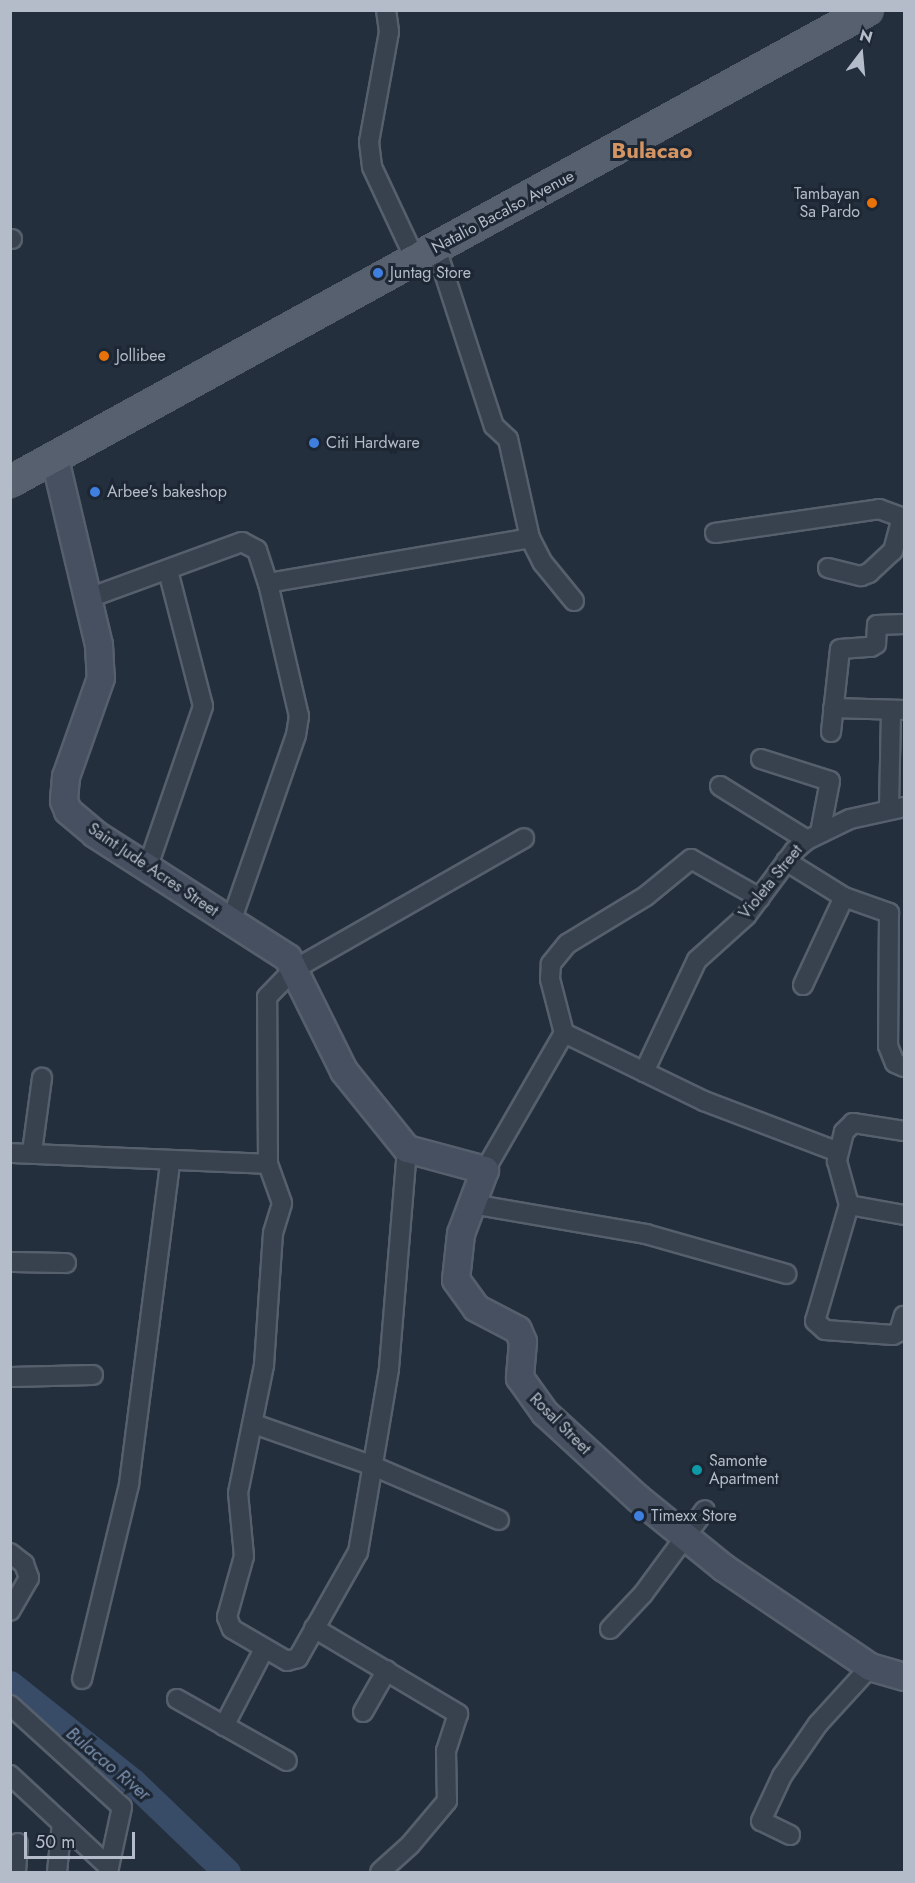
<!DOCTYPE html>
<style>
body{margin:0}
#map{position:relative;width:915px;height:1883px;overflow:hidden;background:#242f3e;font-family:Jost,sans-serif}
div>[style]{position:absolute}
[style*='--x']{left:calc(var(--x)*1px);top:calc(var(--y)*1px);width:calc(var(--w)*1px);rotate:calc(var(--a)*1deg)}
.river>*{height:27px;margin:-13.5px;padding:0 13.5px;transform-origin:13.5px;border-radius:13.5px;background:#394c67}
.roads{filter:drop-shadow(2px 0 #565f6c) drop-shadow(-2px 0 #565f6c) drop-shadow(0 2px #565f6c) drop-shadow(0 -2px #565f6c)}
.street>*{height:18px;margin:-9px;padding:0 9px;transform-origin:9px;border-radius:9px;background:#38414e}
.secondary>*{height:26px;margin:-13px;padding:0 13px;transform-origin:13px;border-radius:13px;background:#465061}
.primary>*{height:28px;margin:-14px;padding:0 14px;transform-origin:14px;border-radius:14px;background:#56606e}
.dots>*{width:16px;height:16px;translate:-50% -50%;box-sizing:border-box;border:3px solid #1d2633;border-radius:50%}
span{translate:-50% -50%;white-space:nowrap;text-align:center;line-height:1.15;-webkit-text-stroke:6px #1d2633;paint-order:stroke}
.poi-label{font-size:16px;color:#b4bcc9}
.right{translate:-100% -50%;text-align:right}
.left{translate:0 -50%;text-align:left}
.street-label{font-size:16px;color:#b4bcc9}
.water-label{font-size:18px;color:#7c92b1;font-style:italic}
.district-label{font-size:22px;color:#d59563;font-weight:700}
.frame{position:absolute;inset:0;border:12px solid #b4bcc9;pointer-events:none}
.north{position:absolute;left:831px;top:24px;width:60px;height:60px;-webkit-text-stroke:4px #1d2633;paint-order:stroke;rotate:16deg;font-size:16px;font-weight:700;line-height:24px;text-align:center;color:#b4bcc9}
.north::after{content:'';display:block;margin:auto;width:21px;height:27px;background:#b4bcc9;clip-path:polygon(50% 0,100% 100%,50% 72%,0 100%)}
.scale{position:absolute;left:24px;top:1832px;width:111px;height:27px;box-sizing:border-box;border:3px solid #b4bcc9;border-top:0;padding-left:8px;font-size:18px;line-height:21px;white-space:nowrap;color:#b4bcc9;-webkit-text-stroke:4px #1d2633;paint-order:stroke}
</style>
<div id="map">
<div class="river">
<div style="--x:10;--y:1684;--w:157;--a:38.5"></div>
<div style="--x:133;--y:1782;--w:130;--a:43.8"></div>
</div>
<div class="roads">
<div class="street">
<div style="--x:386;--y:10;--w:22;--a:82"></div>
<div style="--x:389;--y:32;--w:112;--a:100.3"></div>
<div style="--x:369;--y:142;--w:25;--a:83"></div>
<div style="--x:372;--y:167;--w:102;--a:64.9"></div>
<div style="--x:10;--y:239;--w:2;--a:0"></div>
<div style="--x:436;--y:248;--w:187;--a:72"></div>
<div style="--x:494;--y:426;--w:19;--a:43"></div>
<div style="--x:508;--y:439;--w:101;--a:77.5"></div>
<div style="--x:530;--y:538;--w:28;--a:63"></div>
<div style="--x:543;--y:563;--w:49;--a:50.8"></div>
<div style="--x:715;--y:533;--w:166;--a:-8.3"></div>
<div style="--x:879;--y:509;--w:27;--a:20"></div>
<div style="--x:828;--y:568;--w:34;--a:14"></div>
<div style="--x:861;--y:576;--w:9;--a:-21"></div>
<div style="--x:869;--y:573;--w:33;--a:-43"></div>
<div style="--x:893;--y:551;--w:35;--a:-75"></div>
<div style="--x:268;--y:583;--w:266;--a:-9.7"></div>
<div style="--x:86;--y:599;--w:166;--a:-20.1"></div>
<div style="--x:242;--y:542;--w:17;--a:28"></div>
<div style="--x:257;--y:550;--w:35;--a:72"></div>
<div style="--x:268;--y:583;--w:137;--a:76.9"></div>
<div style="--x:299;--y:716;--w:19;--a:99"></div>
<div style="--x:296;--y:735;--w:198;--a:109.2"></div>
<div style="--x:833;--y:708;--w:71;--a:1.6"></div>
<div style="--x:831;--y:732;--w:83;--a:-83.8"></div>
<div style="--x:840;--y:649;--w:31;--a:-4"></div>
<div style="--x:871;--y:647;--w:6;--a:-31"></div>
<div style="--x:876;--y:644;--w:19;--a:-87"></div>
<div style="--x:877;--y:625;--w:27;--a:-2"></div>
<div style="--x:761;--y:759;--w:72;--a:17.7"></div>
<div style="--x:830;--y:781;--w:53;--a:100.9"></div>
<div style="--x:720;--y:786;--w:102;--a:31.8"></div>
<div style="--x:889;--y:808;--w:98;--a:-88.8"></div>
<div style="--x:786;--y:861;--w:68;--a:31.8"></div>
<div style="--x:844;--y:897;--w:48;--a:19.6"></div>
<div style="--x:889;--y:913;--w:133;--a:90.4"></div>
<div style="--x:888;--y:1046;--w:18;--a:68"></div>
<div style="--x:895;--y:1063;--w:10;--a:24"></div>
<div style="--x:147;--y:869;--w:172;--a:-71"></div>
<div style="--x:203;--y:706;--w:139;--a:-104.5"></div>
<div style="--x:760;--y:898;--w:79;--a:-150.5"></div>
<div style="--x:691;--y:859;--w:58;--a:140.6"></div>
<div style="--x:646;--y:896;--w:92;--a:148.7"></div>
<div style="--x:567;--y:944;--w:26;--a:129"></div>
<div style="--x:551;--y:964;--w:15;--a:94"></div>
<div style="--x:550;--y:979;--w:56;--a:75.5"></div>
<div style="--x:564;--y:1033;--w:156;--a:25.9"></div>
<div style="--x:704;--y:1101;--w:143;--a:20.8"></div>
<div style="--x:803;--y:985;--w:97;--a:-65"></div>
<div style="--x:644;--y:1072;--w:124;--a:-64.7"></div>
<div style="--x:697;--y:960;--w:66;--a:-41.9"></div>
<div style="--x:746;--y:916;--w:82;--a:-53.4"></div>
<div style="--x:795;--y:850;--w:16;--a:-40"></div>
<div style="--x:807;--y:840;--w:48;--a:-26"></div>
<div style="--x:850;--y:819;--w:55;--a:-12.5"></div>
<div style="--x:904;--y:1131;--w:52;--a:-171.1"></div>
<div style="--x:853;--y:1123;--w:13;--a:135"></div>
<div style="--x:844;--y:1132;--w:30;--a:104"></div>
<div style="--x:837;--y:1161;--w:46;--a:74.7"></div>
<div style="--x:849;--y:1205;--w:121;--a:106.3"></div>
<div style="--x:815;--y:1321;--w:13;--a:42"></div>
<div style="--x:825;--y:1330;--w:68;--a:4.2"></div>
<div style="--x:893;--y:1335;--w:7;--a:-27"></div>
<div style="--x:899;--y:1332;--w:17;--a:-73"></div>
<div style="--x:407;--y:1149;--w:221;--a:94.7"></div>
<div style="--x:389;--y:1369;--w:186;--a:99.6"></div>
<div style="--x:358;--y:1552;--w:122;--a:119.5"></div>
<div style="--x:298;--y:1658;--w:11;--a:165"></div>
<div style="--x:287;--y:1661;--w:64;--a:-149.8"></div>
<div style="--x:232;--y:1629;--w:13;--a:-113"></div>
<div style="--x:227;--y:1617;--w:63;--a:-74.4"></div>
<div style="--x:244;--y:1556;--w:63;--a:-95.4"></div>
<div style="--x:238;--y:1493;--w:131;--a:-78.5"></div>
<div style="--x:264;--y:1365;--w:132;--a:-86.1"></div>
<div style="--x:273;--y:1233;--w:31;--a:-73"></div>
<div style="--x:282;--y:1203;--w:41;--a:-109.7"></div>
<div style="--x:268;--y:1164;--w:167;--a:-90.3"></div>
<div style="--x:267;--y:997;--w:37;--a:-46"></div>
<div style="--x:293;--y:970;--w:266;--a:-29.7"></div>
<div style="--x:32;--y:1152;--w:75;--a:-82.3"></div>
<div style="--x:10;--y:1153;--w:258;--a:2.4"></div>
<div style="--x:485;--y:1170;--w:158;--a:-60"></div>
<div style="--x:471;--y:1204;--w:178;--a:9.7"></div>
<div style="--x:646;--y:1234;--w:146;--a:15.9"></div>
<div style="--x:849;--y:1205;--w:56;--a:10.3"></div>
<div style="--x:10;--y:1262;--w:56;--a:1"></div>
<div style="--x:10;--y:1377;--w:83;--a:-1.4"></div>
<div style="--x:254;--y:1424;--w:126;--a:19.4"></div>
<div style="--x:373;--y:1466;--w:137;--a:23.2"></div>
<div style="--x:10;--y:1553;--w:18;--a:38"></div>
<div style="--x:24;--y:1564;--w:15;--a:70"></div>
<div style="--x:29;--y:1578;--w:38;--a:120"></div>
<div style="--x:314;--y:1628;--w:168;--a:30.8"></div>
<div style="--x:458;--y:1714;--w:39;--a:108"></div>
<div style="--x:446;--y:1751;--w:50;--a:88.9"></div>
<div style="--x:447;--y:1801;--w:57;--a:130.1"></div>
<div style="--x:410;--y:1845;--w:40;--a:138"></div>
<div style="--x:610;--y:1629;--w:48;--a:-46.7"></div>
<div style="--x:643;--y:1594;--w:104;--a:-53.6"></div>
<div style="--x:82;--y:1679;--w:201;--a:-76.4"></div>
<div style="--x:129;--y:1484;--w:325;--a:-82.7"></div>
<div style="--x:177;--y:1699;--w:126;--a:29.4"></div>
<div style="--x:10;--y:1705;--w:151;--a:42.3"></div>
<div style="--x:122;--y:1807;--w:66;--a:102.2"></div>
<div style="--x:363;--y:1712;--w:48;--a:-60.3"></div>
<div style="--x:224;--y:1726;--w:87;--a:-62.5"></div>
<div style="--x:10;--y:1775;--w:135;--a:42.9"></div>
<div style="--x:790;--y:1835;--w:32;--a:-154"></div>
<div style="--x:761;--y:1821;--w:50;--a:-65"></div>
<div style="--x:782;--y:1776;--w:63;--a:-55.3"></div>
<div style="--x:818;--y:1724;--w:77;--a:-47.6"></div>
<div style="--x:16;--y:1872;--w:29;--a:-86"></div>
<div style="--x:57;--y:1872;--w:49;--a:-84.2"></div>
</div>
<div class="secondary">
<div style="--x:55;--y:459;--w:191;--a:76.7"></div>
<div style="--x:99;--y:645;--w:33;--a:87"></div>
<div style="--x:101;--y:678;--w:105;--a:109.5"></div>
<div style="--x:66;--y:777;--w:24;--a:95"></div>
<div style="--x:64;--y:801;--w:11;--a:68"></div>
<div style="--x:68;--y:811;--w:35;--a:40"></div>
<div style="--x:95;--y:834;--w:229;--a:32.7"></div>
<div style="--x:288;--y:958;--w:126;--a:63.6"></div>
<div style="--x:344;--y:1071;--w:100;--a:51.1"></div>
<div style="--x:407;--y:1149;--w:81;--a:15.1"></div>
<div style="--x:485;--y:1170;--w:68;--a:110.6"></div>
<div style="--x:461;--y:1234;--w:46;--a:96.2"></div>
<div style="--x:456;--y:1280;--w:34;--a:54"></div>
<div style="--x:476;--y:1308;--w:47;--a:27.6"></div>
<div style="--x:518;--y:1330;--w:13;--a:67"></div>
<div style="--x:523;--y:1342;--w:36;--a:95"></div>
<div style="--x:520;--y:1378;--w:43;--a:54.5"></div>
<div style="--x:545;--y:1413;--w:127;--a:42.5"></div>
<div style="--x:639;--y:1499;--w:109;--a:39.1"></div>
<div style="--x:724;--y:1568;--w:176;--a:34.1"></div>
<div style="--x:870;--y:1667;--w:35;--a:16"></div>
</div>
<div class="primary">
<div style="--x:10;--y:482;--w:979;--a:-28.82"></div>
</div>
</div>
<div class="dots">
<div style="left:872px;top:203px;background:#e8710a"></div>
<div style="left:378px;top:273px;background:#3f7fe0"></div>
<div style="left:104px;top:356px;background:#e8710a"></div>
<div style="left:314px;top:443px;background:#3f7fe0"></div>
<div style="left:95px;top:492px;background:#3f7fe0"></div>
<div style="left:697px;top:1470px;background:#0f9aa8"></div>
<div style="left:639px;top:1516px;background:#3f7fe0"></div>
</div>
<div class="poi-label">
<span class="right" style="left:860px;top:203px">Tambayan<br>Sa Pardo</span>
<span class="left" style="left:390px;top:273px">Juntag Store</span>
<span class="left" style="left:116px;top:356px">Jollibee</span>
<span class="left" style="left:326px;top:443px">Citi Hardware</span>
<span class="left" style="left:107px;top:492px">Arbee's bakeshop</span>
<span class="left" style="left:709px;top:1470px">Samonte<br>Apartment</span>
<span class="left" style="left:651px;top:1516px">Timexx Store</span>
</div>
<div class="street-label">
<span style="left:503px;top:212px;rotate:-28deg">Natalio Bacalso Avenue</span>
<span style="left:153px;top:870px;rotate:34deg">Saint Jude Acres Street</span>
<span style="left:771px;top:882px;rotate:-51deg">Violeta Street</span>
<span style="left:560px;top:1424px;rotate:45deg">Rosal Street</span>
</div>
<div class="water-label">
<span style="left:108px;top:1764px;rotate:40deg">Bulacao River</span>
</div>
<div class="district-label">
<span style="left:652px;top:151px">Bulacao</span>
</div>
<div class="frame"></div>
<div class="north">N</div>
<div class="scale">50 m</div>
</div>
